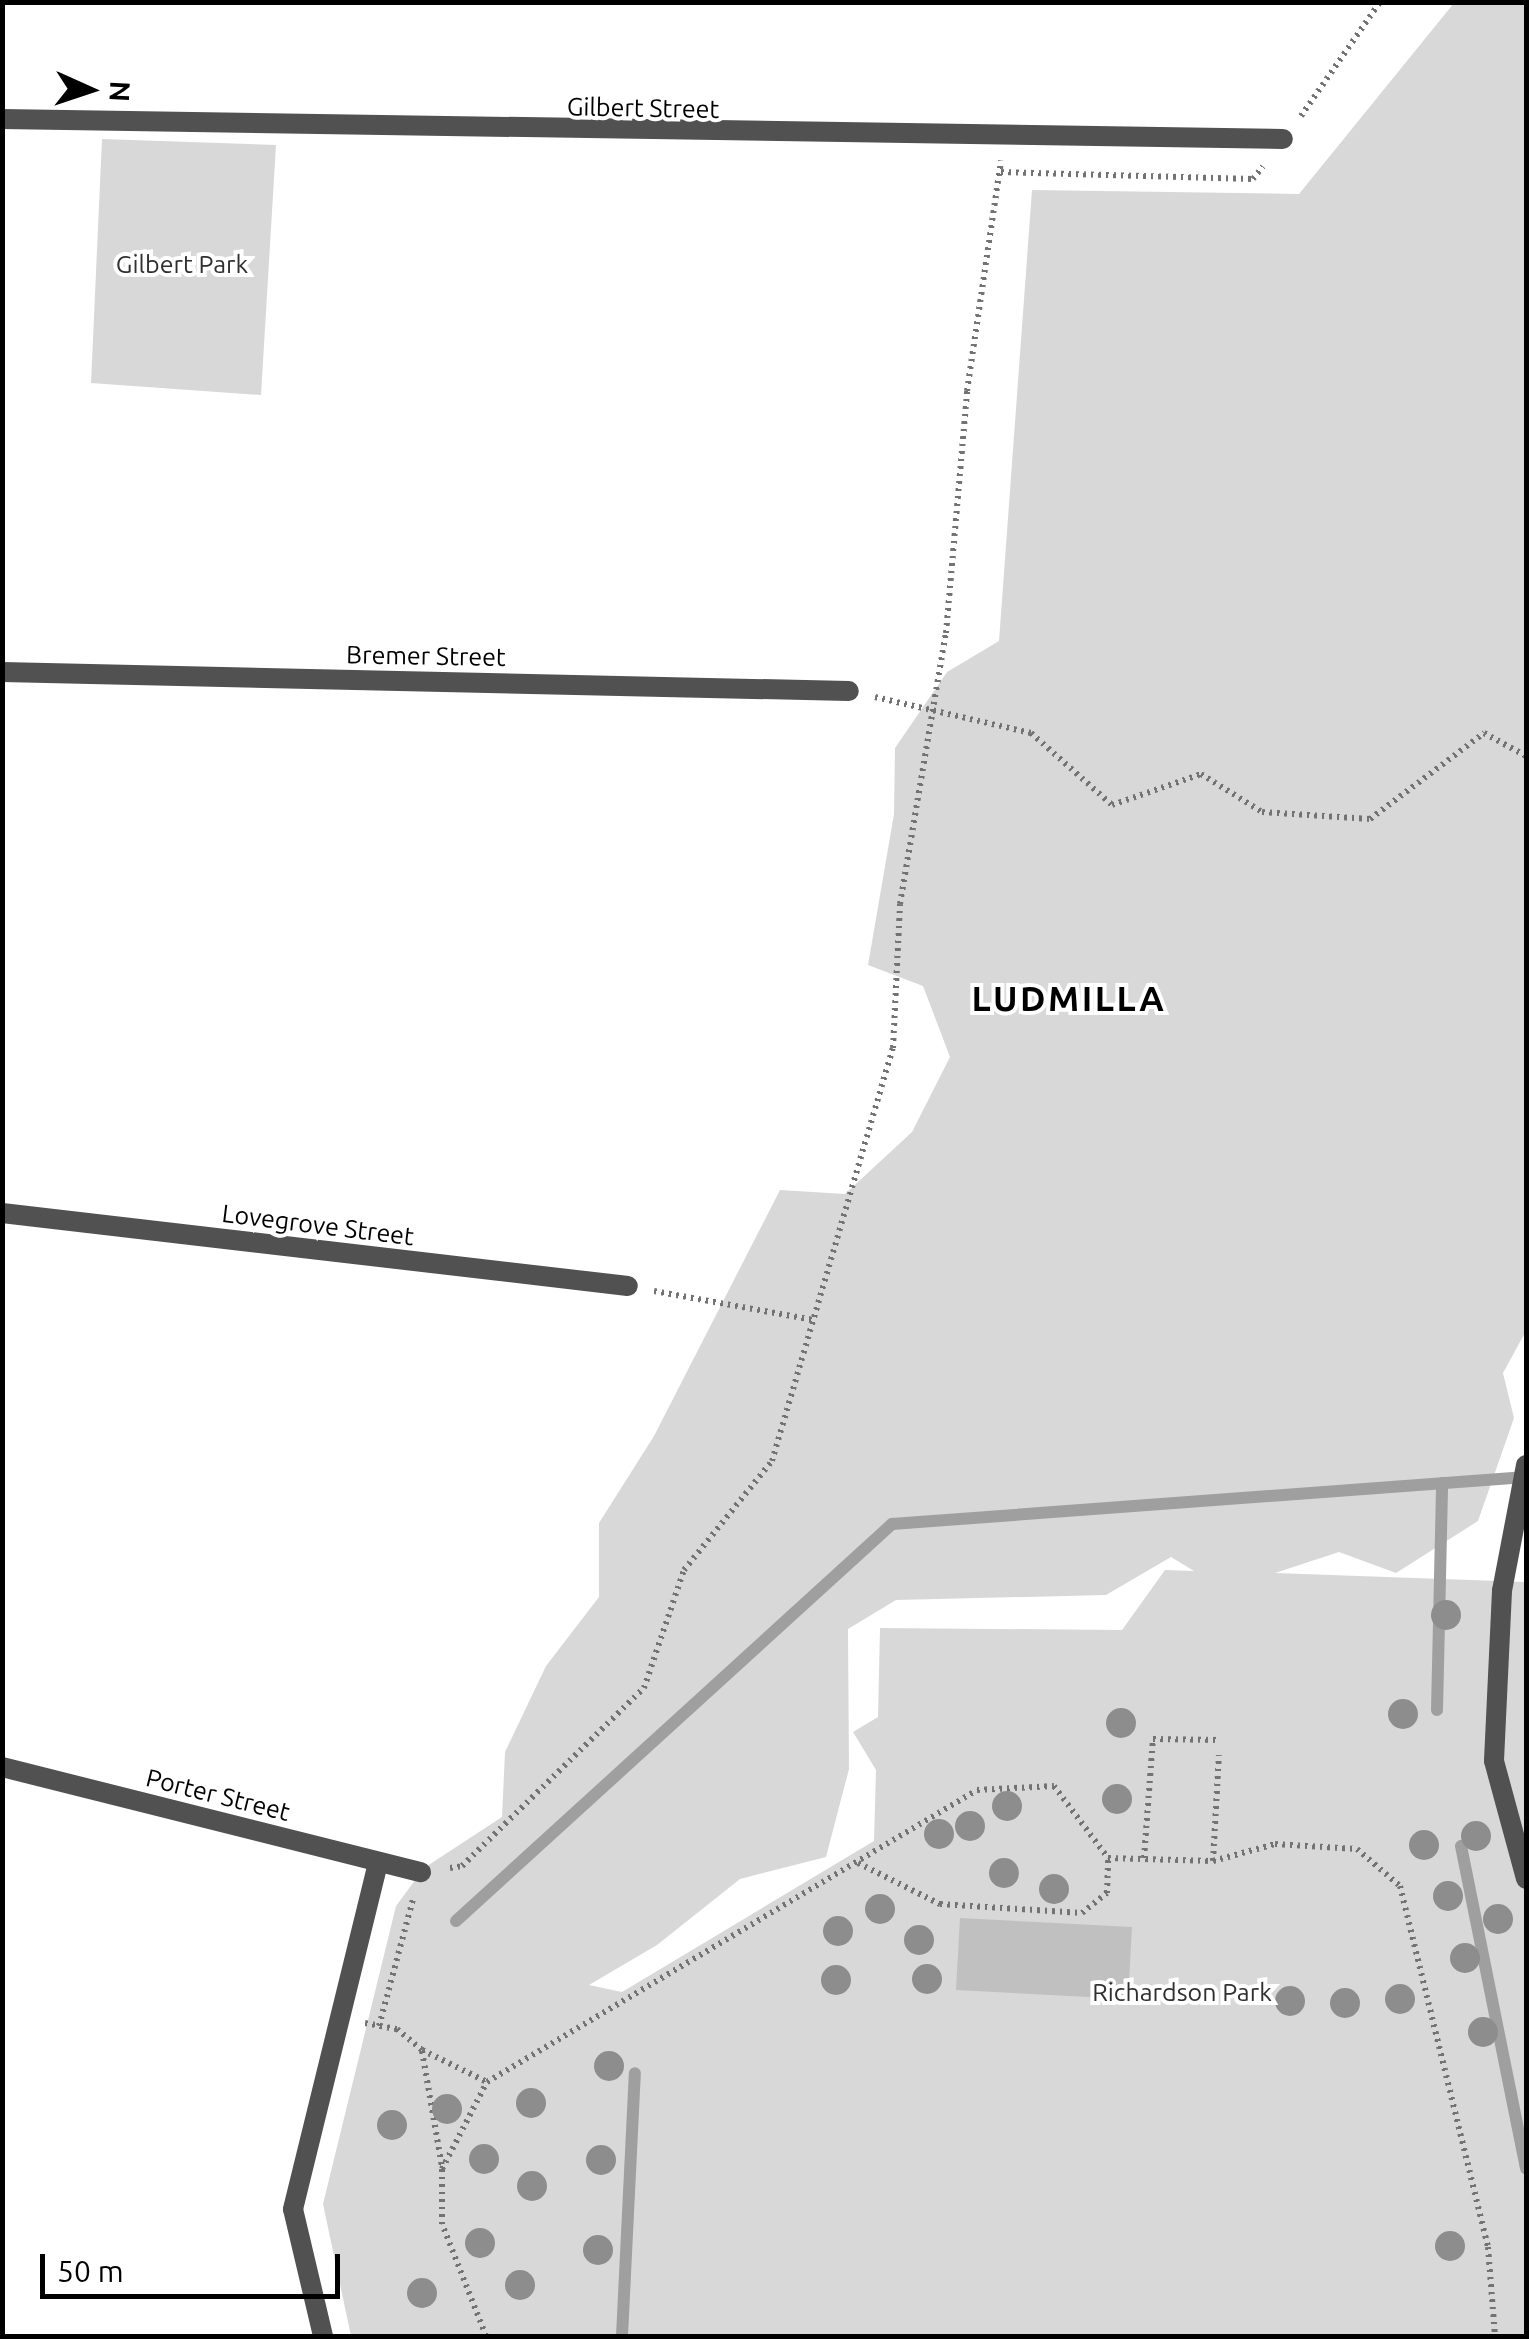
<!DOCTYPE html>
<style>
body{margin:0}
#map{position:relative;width:1529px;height:2339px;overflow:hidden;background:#fff;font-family:Ubuntu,sans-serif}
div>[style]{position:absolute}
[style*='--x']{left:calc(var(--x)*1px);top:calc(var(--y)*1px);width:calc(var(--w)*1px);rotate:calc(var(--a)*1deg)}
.green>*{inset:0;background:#d8d8d8}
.stream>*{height:12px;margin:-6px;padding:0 6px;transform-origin:6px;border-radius:6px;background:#9f9f9f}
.building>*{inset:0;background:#c0c0c0}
.path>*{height:6px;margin-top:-3px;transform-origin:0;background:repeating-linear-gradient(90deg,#737373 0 2.5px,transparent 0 7.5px)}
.minor>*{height:20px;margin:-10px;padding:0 10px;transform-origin:10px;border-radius:10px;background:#515151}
.trees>*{width:30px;height:30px;margin:-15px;border-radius:50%;background:#8d8d8d}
span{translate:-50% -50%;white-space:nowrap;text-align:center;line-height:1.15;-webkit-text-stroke:8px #fff;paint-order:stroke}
.street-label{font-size:25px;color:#000}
.park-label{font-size:25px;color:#2f2f2f}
.district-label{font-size:35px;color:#000;font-weight:700;letter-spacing:2.5px}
.frame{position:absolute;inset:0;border:5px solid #000;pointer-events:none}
.north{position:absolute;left:40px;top:40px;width:100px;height:100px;-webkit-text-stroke:8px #fff;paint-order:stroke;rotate:93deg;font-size:28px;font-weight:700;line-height:40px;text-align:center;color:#000}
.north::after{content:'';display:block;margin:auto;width:35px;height:45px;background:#000;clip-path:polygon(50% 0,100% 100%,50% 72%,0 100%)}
.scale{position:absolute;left:40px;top:2254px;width:300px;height:45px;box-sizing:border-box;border:5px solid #000;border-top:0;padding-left:12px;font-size:30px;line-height:35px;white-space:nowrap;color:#000;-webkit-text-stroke:8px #fff;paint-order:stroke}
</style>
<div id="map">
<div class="green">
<div style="clip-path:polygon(evenodd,1454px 3px,1526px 3px,1526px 1331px,1503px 1373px,1514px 1418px,1478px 1521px,1396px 1573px,1339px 1552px,1275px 1573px,1526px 1582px,1526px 2336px,351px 2336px,323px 2204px,396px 1906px,424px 1868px,502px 1817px,505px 1752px,546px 1666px,599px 1597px,599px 1523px,654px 1436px,780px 1190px,845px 1194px,912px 1132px,950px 1057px,923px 986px,868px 965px,894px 814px,895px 748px,947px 672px,999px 641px,1032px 190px,1299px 194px,1454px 3px,1171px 1557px,1194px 1571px,1165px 1570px,1122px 1630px,880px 1628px,878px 1717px,853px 1732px,876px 1770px,874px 1841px,622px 1992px,589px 1985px,657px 1945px,740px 1879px,826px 1857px,849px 1769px,848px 1629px,896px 1600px,1106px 1595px,1171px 1557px)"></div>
<div style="clip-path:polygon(102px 139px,276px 145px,261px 395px,91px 383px)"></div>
</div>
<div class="stream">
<div style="--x:1437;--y:1710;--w:227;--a:-88.7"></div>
<div style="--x:1461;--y:1846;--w:329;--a:78.6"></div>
<div style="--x:456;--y:1921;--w:590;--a:-42.32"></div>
<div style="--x:892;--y:1524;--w:636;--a:-4.24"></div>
<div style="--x:622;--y:2336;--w:263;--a:-87.2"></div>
</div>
<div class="building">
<div style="clip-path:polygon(960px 1918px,1132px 1927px,1128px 1999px,956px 1990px)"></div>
</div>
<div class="path">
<div style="--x:1301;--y:116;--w:139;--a:-55.3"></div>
<div style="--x:1001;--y:172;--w:252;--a:1.6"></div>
<div style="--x:1253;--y:179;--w:16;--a:-52"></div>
<div style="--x:875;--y:697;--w:160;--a:13"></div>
<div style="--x:1031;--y:733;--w:108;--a:41.6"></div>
<div style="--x:1112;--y:805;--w:94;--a:-19.2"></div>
<div style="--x:1201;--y:774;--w:72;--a:31.9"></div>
<div style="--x:1262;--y:812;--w:108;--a:3.7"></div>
<div style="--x:1370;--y:819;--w:143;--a:-37"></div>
<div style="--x:1484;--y:733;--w:48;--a:28.7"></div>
<div style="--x:654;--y:1291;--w:162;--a:10.3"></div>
<div style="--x:1144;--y:1858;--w:119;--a:-85.7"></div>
<div style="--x:1153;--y:1739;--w:67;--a:0.9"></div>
<div style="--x:1213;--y:1861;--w:106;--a:-86.8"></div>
<div style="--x:858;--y:1863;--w:92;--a:26.6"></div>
<div style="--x:940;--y:1904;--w:142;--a:3.6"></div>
<div style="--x:1082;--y:1913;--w:32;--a:-39"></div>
<div style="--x:1107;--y:1893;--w:35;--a:-88"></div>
<div style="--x:450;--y:1868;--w:12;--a:-9"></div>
<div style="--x:462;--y:1866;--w:255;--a:-44.4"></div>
<div style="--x:644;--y:1688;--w:125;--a:-71.3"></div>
<div style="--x:684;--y:1570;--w:140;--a:-51.1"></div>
<div style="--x:772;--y:1461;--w:430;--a:-73.7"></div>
<div style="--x:893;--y:1048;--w:144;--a:-87.2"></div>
<div style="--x:900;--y:904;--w:275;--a:-80.4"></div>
<div style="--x:946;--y:633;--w:243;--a:-85"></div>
<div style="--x:967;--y:391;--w:233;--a:-81.6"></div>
<div style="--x:365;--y:2023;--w:33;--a:11"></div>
<div style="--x:397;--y:2029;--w:33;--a:40"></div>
<div style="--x:422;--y:2050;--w:72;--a:26.2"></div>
<div style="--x:379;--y:2026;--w:131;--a:-75"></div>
<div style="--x:422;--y:2051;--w:118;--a:80.2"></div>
<div style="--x:486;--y:2336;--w:120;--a:-111.4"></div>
<div style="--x:442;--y:2224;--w:55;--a:-90"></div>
<div style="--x:442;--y:2169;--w:98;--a:-62.7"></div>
<div style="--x:487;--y:2082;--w:570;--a:-30.79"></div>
<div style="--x:977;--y:1790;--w:77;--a:-3"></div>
<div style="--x:1054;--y:1786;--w:90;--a:53.1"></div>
<div style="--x:1108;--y:1858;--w:105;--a:1.6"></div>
<div style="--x:1213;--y:1861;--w:64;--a:-15.3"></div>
<div style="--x:1275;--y:1844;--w:82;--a:3.5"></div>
<div style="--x:1357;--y:1849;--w:57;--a:40.7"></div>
<div style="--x:1400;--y:1886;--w:372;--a:76.3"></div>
<div style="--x:1488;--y:2247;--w:89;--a:85.5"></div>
</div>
<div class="minor">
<div style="--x:2;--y:119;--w:1281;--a:0.89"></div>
<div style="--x:2;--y:672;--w:847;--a:1.29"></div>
<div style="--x:2;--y:1213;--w:630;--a:6.65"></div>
<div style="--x:1526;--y:1465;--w:128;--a:100.8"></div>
<div style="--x:1502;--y:1591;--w:170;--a:92.7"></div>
<div style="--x:1494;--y:1761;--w:122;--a:74.8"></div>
<div style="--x:2;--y:1767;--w:432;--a:14.1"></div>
<div style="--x:323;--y:2336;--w:130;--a:-103.3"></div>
<div style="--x:293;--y:2209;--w:357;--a:-76.2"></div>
</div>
<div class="trees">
<div style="left:1446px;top:1615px"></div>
<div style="left:1403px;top:1714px"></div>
<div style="left:1121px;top:1723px"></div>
<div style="left:1117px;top:1799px"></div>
<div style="left:1007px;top:1806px"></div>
<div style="left:970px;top:1826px"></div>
<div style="left:939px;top:1834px"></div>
<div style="left:1476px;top:1836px"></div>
<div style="left:1424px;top:1845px"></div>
<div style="left:1004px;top:1873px"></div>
<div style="left:1054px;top:1889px"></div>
<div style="left:1448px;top:1896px"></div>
<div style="left:880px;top:1909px"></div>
<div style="left:1498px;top:1919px"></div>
<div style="left:838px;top:1931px"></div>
<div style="left:919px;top:1940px"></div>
<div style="left:1465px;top:1958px"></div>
<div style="left:927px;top:1979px"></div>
<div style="left:836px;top:1980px"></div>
<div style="left:1400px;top:1999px"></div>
<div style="left:1290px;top:2001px"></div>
<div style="left:1345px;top:2003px"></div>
<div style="left:1483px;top:2032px"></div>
<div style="left:609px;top:2066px"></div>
<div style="left:531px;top:2103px"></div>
<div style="left:447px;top:2109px"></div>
<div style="left:392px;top:2125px"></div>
<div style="left:484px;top:2159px"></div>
<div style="left:601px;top:2160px"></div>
<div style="left:532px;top:2186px"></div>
<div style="left:480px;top:2243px"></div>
<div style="left:1450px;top:2246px"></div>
<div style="left:598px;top:2250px"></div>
<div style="left:520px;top:2285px"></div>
<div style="left:422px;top:2293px"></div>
</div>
<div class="street-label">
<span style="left:643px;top:108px;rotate:1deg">Gilbert Street</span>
<span style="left:426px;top:656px;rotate:1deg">Bremer Street</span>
<span style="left:318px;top:1225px;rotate:7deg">Lovegrove Street</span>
<span style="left:218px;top:1795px;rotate:14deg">Porter Street</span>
</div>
<div class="park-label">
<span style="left:182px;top:264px">Gilbert Park</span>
<span style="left:1182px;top:1992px">Richardson Park</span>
</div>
<div class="district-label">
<span style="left:1069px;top:998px">LUDMILLA</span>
</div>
<div class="frame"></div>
<div class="north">N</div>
<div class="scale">50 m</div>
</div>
